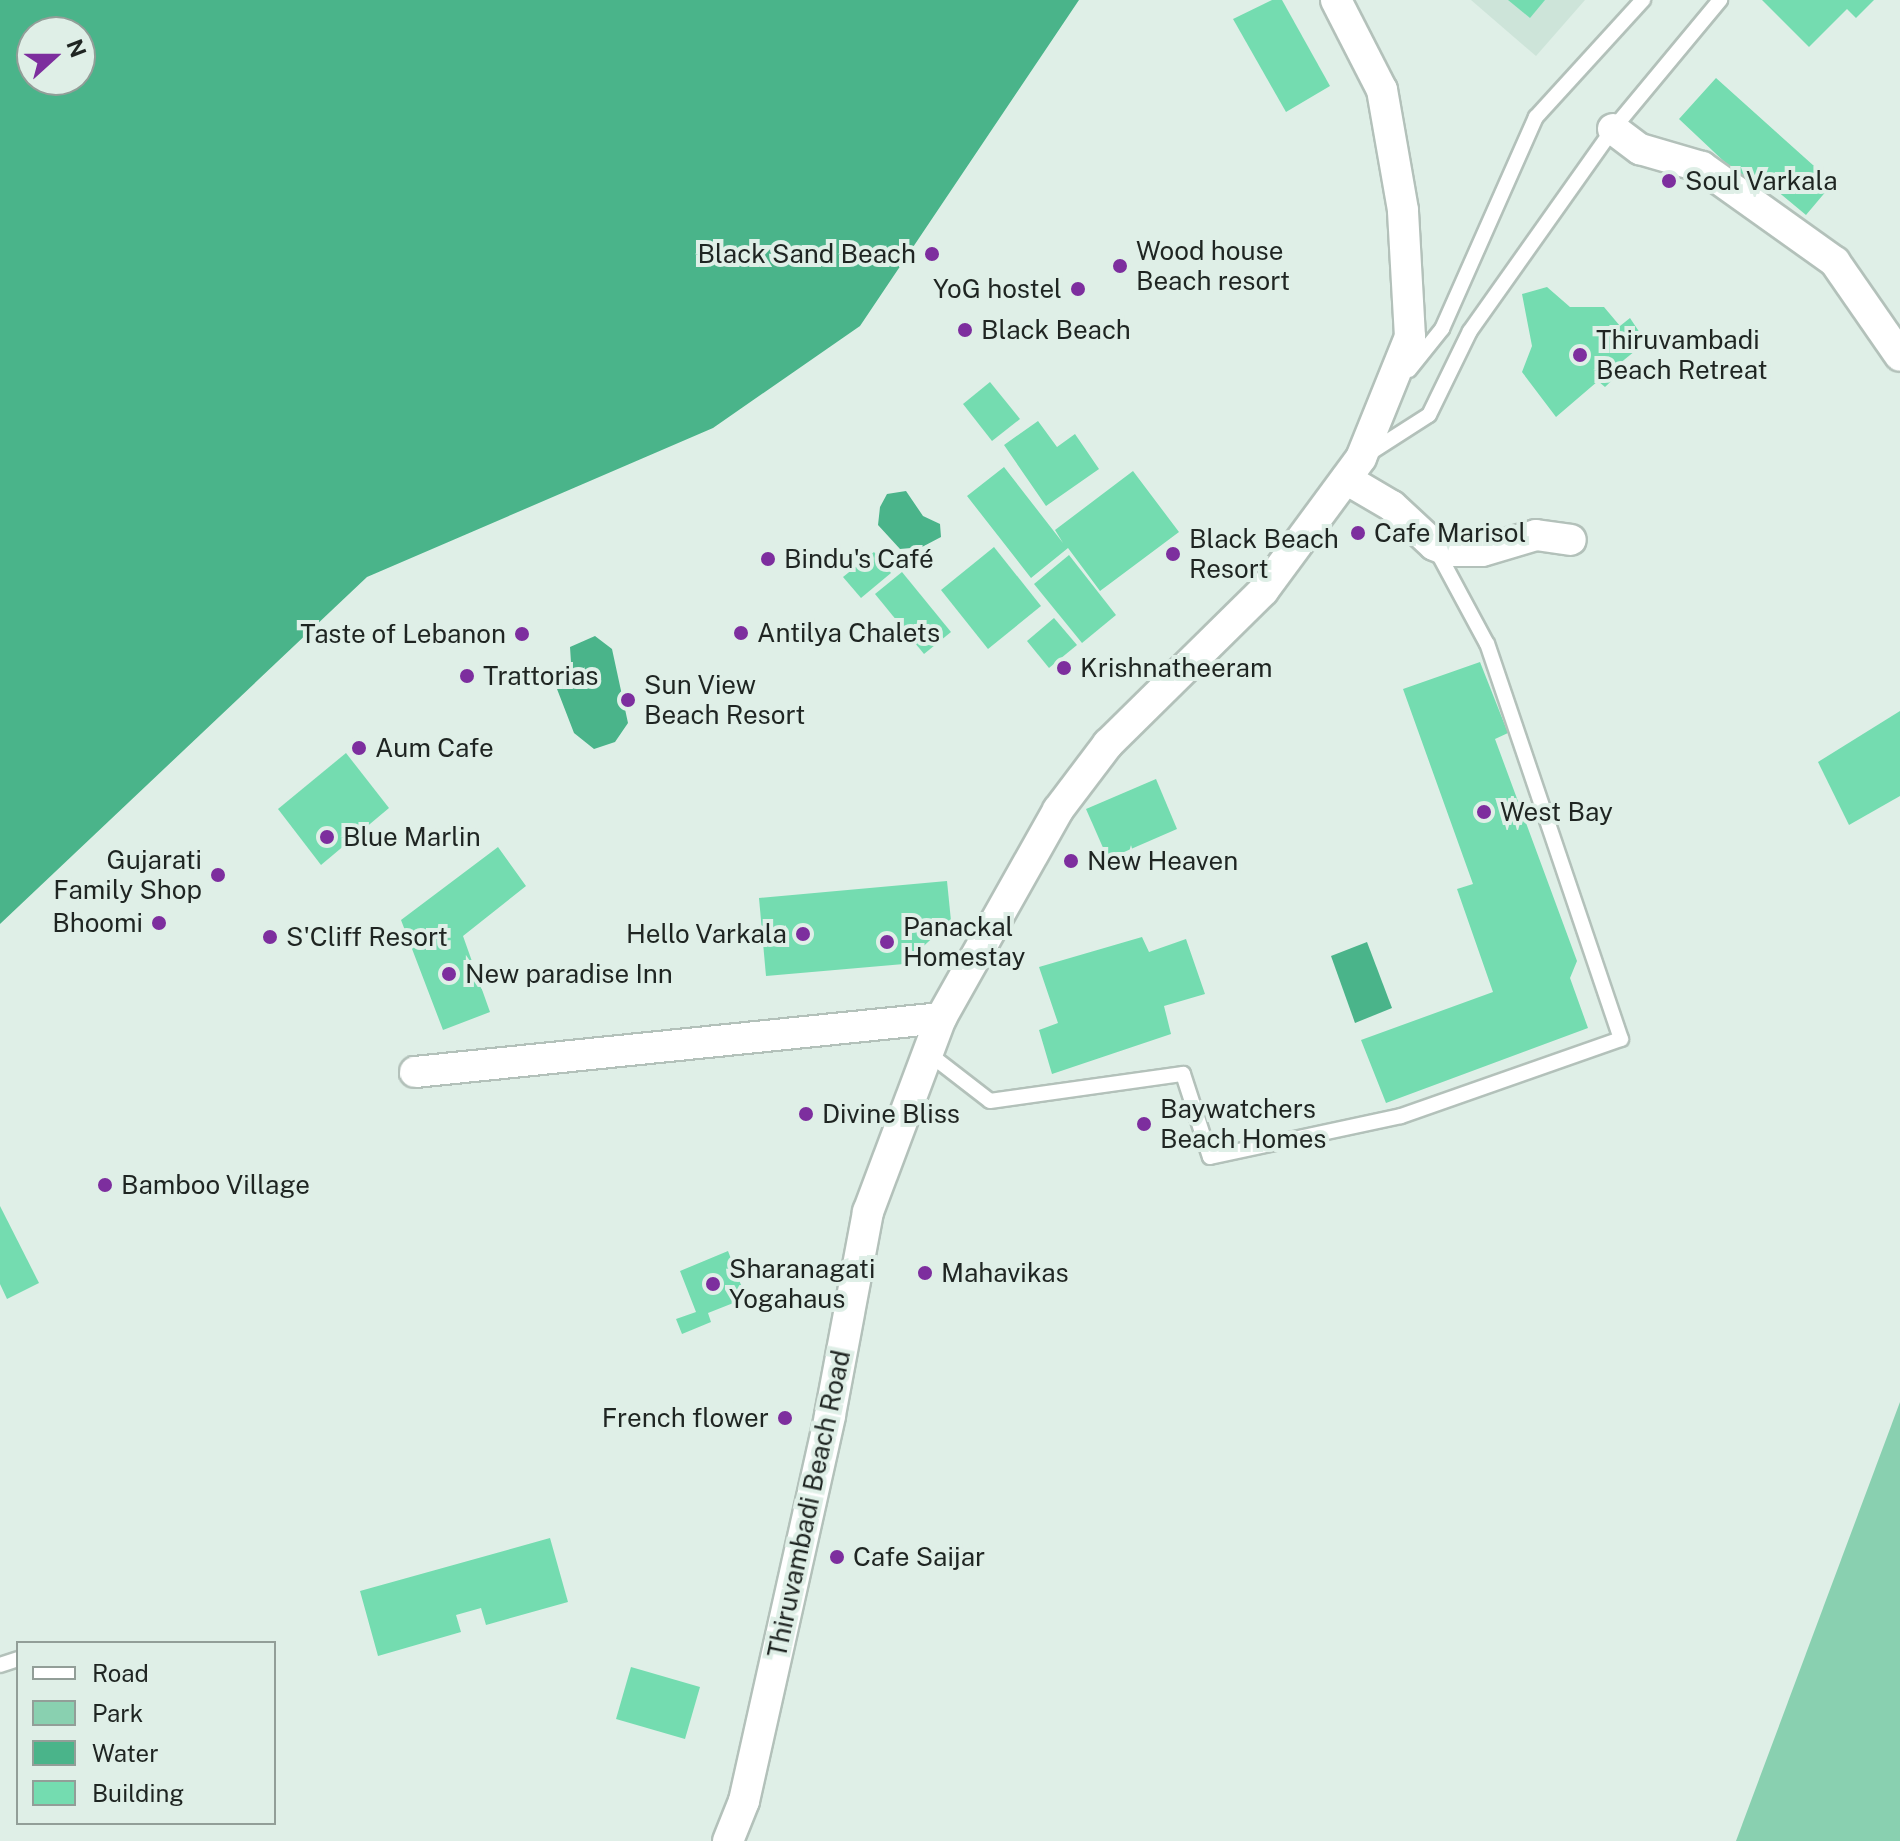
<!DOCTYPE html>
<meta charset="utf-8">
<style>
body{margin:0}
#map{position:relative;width:1900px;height:1841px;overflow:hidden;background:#dfefe7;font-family:"Public Sans",sans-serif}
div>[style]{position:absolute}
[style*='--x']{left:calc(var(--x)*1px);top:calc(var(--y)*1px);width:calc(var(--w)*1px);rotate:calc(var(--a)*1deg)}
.built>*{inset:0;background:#cde4d9}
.green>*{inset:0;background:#89d0b0}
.water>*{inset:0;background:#4ab48a}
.building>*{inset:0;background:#74dcb0}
.roads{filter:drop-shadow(2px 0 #b3c1ba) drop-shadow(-2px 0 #b3c1ba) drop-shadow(0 2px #b3c1ba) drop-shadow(0 -2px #b3c1ba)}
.lane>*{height:14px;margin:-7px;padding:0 7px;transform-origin:7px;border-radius:7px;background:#fff}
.street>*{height:30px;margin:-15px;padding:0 15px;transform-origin:15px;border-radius:15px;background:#fff}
.dots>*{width:22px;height:22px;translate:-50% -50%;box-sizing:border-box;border:4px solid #dfefe7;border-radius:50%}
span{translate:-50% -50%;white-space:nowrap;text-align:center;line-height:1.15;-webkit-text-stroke:8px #dfefe7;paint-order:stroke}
.poi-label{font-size:26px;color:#1f2522}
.left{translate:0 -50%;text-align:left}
.right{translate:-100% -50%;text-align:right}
.street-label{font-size:26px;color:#1f2522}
.legend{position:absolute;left:16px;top:1641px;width:260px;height:184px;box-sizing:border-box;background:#dfefe7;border:2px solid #929e98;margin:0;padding:10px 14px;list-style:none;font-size:24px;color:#1f2522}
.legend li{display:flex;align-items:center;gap:16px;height:40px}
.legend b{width:40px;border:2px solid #929e98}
.north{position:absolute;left:16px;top:16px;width:80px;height:80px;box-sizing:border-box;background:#dfefe7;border:2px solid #929e98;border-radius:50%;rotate:69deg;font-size:22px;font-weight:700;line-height:32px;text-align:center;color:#1f2522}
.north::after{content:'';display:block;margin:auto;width:28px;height:36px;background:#7d2e9e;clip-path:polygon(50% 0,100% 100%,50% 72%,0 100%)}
</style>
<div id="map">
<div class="built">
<div style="clip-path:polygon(1471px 0,1585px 0,1536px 56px)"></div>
</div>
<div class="green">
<div style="clip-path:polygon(1900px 1402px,1900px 1841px,1736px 1841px)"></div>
</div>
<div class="water">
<div style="clip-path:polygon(evenodd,0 0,1079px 0,860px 326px,713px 428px,367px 577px,0 924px,0 0,80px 32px,80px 80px,32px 80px,32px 32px,80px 32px)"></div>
<div style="clip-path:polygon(906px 491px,923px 516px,940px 524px,941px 537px,922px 547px,900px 549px,878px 525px,880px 507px,887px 494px)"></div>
<div style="clip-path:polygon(595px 636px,612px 649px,628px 723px,615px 742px,594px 749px,574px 733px,557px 689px,572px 678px,570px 647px)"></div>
<div style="clip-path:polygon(1367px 942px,1392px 1008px,1355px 1023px,1331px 956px)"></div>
</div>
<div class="building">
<div style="clip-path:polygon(1272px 0,1282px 0,1330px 86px,1286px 112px,1233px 19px)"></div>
<div style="clip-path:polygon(1508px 0,1545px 0,1530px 18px)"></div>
<div style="clip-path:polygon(1762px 0,1874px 0,1856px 18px,1847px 9px,1809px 47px)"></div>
<div style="clip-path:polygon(1716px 78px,1833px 183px,1806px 215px,1758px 175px,1748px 184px,1679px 119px)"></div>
<div style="clip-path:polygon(1547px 287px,1570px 307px,1604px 307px,1620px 326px,1630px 318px,1646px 342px,1619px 364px,1622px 371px,1605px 387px,1598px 381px,1556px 417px,1522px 372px,1532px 346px,1522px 294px)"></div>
<div style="clip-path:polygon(990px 382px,1020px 419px,992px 441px,963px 404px)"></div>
<div style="clip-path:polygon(1038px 421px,1057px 447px,1075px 434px,1099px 469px,1046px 506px,1004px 445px)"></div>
<div style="clip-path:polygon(1004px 467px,1063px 543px,1055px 530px,1133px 471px,1179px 532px,1100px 591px,1068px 548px,1031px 578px,967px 496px)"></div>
<div style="clip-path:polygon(994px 547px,1041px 606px,988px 649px,941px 590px)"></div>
<div style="clip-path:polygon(874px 552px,891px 573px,861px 598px,843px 577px)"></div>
<div style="clip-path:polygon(1069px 555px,1116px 615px,1082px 643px,1034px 584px)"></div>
<div style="clip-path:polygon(902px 572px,951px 632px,924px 654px,875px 594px)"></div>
<div style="clip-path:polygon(1054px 618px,1077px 645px,1049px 668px,1027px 641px)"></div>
<div style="clip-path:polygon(1480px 662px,1508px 733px,1495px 739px,1577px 961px,1570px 978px,1588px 1028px,1386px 1103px,1361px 1040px,1493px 992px,1457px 889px,1473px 884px,1403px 689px)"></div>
<div style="clip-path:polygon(1900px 711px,1900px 796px,1849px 825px,1818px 762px)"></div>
<div style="clip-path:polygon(346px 753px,389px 808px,321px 865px,278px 809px)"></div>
<div style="clip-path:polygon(1156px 779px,1177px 829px,1108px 859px,1086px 809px)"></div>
<div style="clip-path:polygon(498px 847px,526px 886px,463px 936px,490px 1012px,443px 1030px,401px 920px)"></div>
<div style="clip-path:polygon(947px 881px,951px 921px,904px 964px,766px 976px,759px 898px)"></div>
<div style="clip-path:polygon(1142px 937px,1149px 952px,1186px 939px,1205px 994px,1164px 1006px,1171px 1034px,1052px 1074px,1039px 1030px,1058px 1023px,1039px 967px)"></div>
<div style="clip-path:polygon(0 1206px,39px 1283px,7px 1299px,0 1284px)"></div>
<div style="clip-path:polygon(728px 1251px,746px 1298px,708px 1313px,711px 1322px,682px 1334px,676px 1319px,696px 1312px,680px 1271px)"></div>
<div style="clip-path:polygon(550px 1538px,568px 1602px,486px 1625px,481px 1608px,456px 1615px,461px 1632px,378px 1656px,360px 1591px)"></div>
<div style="clip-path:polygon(631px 1667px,700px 1687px,685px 1739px,616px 1719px)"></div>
</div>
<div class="roads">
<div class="lane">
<div style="--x:1409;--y:370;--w:53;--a:-51.2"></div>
<div style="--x:1442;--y:329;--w:232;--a:-66.1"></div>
<div style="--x:1536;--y:117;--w:159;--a:-47.6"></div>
<div style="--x:1368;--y:454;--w:72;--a:-32.6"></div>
<div style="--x:1429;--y:415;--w:93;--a:-64"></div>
<div style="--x:1470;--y:331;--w:247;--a:-54.7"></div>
<div style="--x:1613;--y:129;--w:168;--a:-50.3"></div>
<div style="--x:928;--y:1053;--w:78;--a:37.7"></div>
<div style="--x:990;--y:1101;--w:195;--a:-8"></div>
<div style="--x:1183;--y:1074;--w:87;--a:72"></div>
<div style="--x:1210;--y:1157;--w:195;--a:-12.1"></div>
<div style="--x:1401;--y:1116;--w:233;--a:-19.3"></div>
<div style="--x:1621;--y:1039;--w:417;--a:-108.7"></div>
<div style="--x:1487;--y:644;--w:106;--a:-118.3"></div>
<div style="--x:0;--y:1665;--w:19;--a:-18"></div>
</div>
<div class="street">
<div style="--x:1613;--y:129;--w:34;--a:37"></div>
<div style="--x:1640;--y:149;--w:65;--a:16.2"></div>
<div style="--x:1702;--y:167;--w:163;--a:35.5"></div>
<div style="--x:1835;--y:262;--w:114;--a:55.3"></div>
<div style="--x:1346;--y:479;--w:53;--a:30.4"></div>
<div style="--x:1392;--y:506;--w:57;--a:42.9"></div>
<div style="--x:1434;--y:545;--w:16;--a:22"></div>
<div style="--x:1449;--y:551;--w:33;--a:0"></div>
<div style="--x:1482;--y:551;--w:56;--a:-16.5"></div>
<div style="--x:1536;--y:535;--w:35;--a:8"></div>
<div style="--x:415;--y:1072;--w:529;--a:-5.86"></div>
<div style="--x:728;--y:1841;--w:43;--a:-68.2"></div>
<div style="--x:744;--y:1801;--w:395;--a:-77.4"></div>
<div style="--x:830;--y:1415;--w:207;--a:-79.4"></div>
<div style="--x:868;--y:1212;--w:207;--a:-69.4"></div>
<div style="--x:941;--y:1018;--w:239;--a:-60.6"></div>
<div style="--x:1058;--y:810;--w:83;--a:-52.9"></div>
<div style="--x:1108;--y:744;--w:218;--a:-44.6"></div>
<div style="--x:1263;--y:591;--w:165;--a:-53.6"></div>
<div style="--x:1361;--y:458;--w:131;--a:-68"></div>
<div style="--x:1410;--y:337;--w:127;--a:-93.2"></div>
<div style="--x:1403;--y:210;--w:122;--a:-99.9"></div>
<div style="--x:1382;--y:90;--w:101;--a:-117.1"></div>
</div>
</div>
<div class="dots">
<div style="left:1669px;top:181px;background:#7d2e9e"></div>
<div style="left:932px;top:254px;background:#7d2e9e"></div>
<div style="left:1120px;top:266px;background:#7d2e9e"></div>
<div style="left:1078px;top:289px;background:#7d2e9e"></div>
<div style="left:965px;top:330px;background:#7d2e9e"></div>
<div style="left:1580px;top:355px;background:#7d2e9e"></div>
<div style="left:1358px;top:533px;background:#7d2e9e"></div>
<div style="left:1173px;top:554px;background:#7d2e9e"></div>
<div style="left:768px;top:559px;background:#7d2e9e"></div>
<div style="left:741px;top:633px;background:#7d2e9e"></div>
<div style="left:522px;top:634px;background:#7d2e9e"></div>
<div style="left:1064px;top:668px;background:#7d2e9e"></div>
<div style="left:467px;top:676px;background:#7d2e9e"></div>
<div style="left:628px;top:700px;background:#7d2e9e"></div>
<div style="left:359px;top:748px;background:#7d2e9e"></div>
<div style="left:1484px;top:812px;background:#7d2e9e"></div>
<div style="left:327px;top:837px;background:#7d2e9e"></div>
<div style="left:1071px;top:861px;background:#7d2e9e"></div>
<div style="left:218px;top:875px;background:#7d2e9e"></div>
<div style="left:159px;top:923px;background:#7d2e9e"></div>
<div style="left:803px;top:934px;background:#7d2e9e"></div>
<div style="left:270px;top:937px;background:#7d2e9e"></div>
<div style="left:887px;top:942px;background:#7d2e9e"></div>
<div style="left:449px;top:974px;background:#7d2e9e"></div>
<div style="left:806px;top:1114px;background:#7d2e9e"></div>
<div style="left:1144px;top:1124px;background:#7d2e9e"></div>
<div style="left:105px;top:1185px;background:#7d2e9e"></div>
<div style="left:925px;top:1273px;background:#7d2e9e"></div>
<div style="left:713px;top:1284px;background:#7d2e9e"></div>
<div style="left:785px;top:1418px;background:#7d2e9e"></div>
<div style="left:837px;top:1557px;background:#7d2e9e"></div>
</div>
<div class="poi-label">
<span class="left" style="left:1685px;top:181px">Soul Varkala</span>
<span class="left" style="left:1136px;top:266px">Wood house<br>Beach resort</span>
<span class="right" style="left:916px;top:254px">Black Sand Beach</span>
<span class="right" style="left:1062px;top:289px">YoG hostel</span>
<span class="left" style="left:981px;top:330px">Black Beach</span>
<span class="left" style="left:1596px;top:355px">Thiruvambadi<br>Beach Retreat</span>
<span class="left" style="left:1374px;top:533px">Cafe Marisol</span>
<span class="left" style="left:1189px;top:554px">Black Beach<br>Resort</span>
<span class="left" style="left:784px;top:559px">Bindu's Café</span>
<span class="left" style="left:757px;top:633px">Antilya Chalets</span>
<span class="right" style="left:506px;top:634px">Taste of Lebanon</span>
<span class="left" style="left:1080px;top:668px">Krishnatheeram</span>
<span class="left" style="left:483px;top:676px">Trattorias</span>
<span class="left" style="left:644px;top:700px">Sun View<br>Beach Resort</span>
<span class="left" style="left:375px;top:748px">Aum Cafe</span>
<span class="left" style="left:1500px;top:812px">West Bay</span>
<span class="left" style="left:343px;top:837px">Blue Marlin</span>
<span class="right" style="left:202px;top:875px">Gujarati<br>Family Shop</span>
<span class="left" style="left:1087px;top:861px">New Heaven</span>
<span class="right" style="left:143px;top:923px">Bhoomi</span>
<span class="left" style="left:903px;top:942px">Panackal<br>Homestay</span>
<span class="right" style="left:787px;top:934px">Hello Varkala</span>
<span class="left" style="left:286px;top:937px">S'Cliff Resort</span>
<span class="left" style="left:465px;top:974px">New paradise Inn</span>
<span class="left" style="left:1160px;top:1124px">Baywatchers<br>Beach Homes</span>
<span class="left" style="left:822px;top:1114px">Divine Bliss</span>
<span class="left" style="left:121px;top:1185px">Bamboo Village</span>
<span class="left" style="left:729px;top:1284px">Sharanagati<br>Yogahaus</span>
<span class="left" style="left:941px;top:1273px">Mahavikas</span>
<span class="right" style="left:769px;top:1418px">French flower</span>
<span class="left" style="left:853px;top:1557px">Cafe Saijar</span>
</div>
<div class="street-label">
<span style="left:809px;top:1504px;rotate:-78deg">Thiruvambadi Beach Road</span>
</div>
<ul class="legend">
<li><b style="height:10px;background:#fff"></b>Road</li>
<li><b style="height:22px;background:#89d0b0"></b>Park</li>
<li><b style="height:22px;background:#4ab48a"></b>Water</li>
<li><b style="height:22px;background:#74dcb0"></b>Building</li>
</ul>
<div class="north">N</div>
</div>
